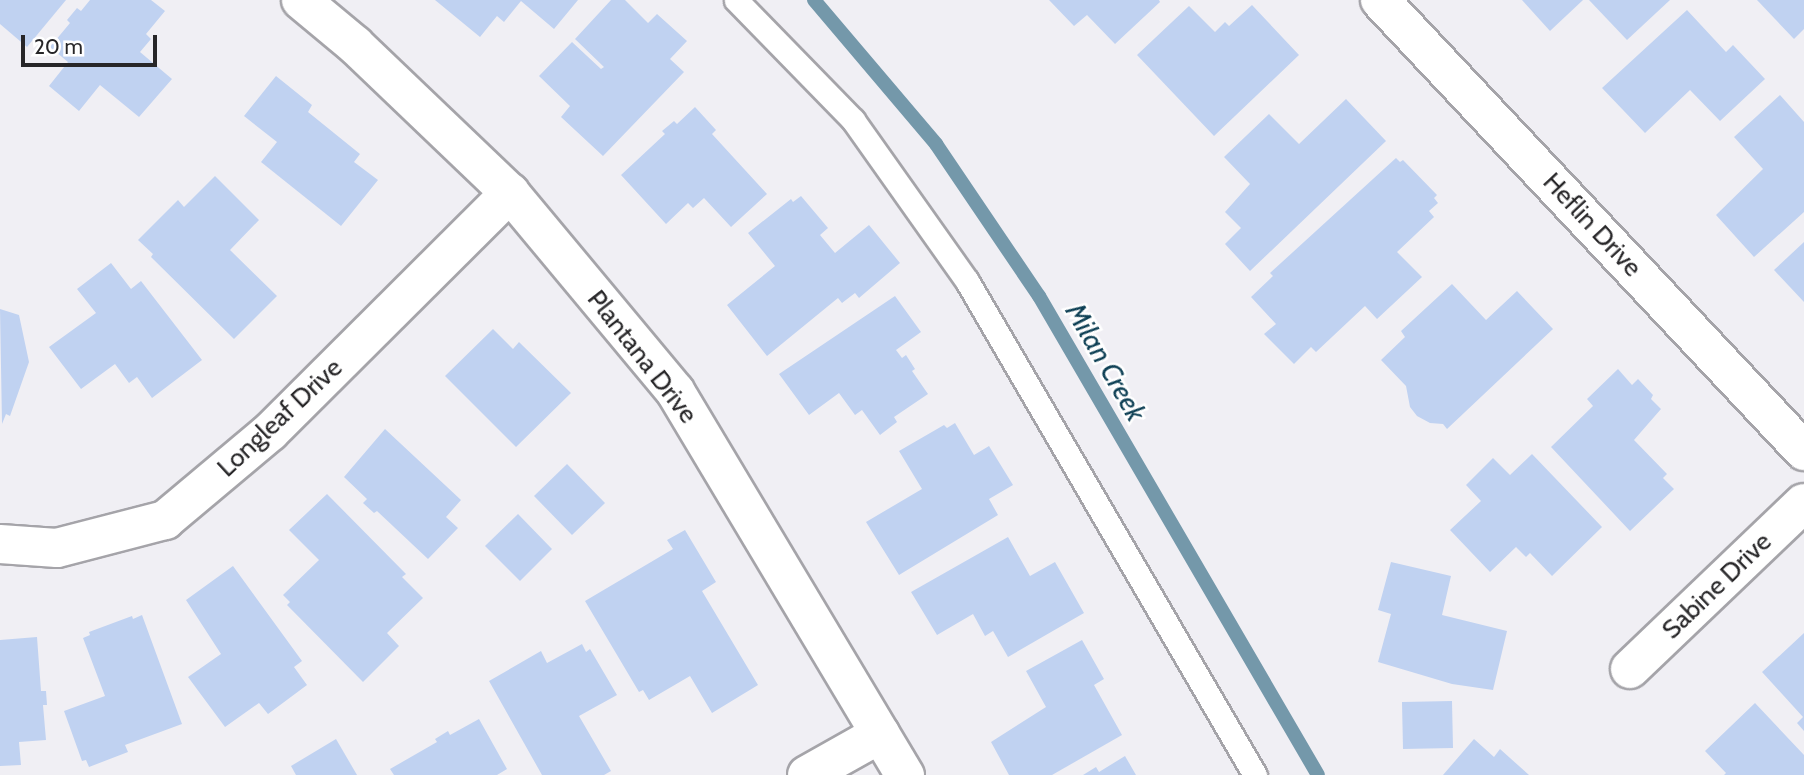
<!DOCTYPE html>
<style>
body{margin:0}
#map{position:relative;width:1804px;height:775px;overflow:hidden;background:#f0eff4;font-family:Cabin,sans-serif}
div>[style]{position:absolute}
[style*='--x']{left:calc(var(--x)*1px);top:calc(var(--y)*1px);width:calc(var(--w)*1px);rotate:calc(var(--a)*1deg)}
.stream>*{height:14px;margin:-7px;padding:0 7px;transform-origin:7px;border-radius:7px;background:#7498aa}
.building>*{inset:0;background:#c0d2f1}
.roads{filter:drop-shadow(2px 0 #a5a4a9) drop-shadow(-2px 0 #a5a4a9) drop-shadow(0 2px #a5a4a9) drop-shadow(0 -2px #a5a4a9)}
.service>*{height:23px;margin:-11.5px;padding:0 11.5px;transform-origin:11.5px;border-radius:11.5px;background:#fff}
.minor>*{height:38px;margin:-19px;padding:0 19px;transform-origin:19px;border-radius:19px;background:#fff}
span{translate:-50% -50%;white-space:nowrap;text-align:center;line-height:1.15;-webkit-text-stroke:5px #fff;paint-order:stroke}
.street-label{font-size:26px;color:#272628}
.water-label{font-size:28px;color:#0d3f54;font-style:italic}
.scale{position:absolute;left:21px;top:35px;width:136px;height:32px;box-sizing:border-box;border:4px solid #272628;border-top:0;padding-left:9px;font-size:21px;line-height:24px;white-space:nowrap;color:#272628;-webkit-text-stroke:5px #fff;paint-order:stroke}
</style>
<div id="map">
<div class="stream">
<div style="--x:814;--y:0;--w:189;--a:49.7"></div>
<div style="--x:936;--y:144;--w:184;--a:55.9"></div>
<div style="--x:1039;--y:296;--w:554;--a:59.78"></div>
</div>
<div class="building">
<div style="clip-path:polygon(0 0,66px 0,27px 47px,0 24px)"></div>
<div style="clip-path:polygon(90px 0,151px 0,165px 11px,146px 34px,151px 39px,140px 52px,172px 79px,139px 117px,100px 85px,79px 111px,49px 86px,68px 62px,50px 47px,70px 23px,67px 20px,77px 8px,81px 11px)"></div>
<div style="clip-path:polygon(435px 0,578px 0,554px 29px,521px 1px,504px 22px,497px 16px,480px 37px)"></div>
<div style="clip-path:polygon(611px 0,625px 0,648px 23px,657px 14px,687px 41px,670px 59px,684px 72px,603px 156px,561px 117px,570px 106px,539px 76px,572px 42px,601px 69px,604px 67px,575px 39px)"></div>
<div style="clip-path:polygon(1049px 0,1159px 0,1160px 2px,1115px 44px,1087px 15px,1074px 26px)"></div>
<div style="clip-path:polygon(1522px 0,1583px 0,1550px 31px)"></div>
<div style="clip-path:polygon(1589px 0,1670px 0,1627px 40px)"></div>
<div style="clip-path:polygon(1757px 0,1804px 0,1804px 29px,1794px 39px)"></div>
<div style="clip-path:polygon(1252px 5px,1299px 55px,1214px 136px,1137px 55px,1189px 6px,1215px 32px,1225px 22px,1229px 26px)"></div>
<div style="clip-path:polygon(1687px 10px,1726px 52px,1733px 45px,1765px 79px,1720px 121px,1690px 90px,1645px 133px,1602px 88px)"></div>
<div style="clip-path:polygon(276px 76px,312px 105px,308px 112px,360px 154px,354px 162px,378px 180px,341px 226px,261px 162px,277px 142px,244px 116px)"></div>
<div style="clip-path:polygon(1780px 95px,1804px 122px,1804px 212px,1754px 257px,1716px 215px,1763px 169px,1734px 137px)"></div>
<div style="clip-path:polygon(1346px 99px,1386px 141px,1250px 271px,1225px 244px,1241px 228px,1225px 212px,1250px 184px,1224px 157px,1269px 114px,1299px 144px)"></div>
<div style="clip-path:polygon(695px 107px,716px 130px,712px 134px,767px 194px,731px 227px,704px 198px,693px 208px,688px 203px,666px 224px,621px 175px,665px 134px,662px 131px,674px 121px,677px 124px)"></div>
<div style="clip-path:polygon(1396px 158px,1400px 162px,1403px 160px,1437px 195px,1434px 198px,1438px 203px,1429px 211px,1434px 217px,1397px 252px,1422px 277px,1377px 319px,1365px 306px,1316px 352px,1311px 347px,1294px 364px,1264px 334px,1276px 324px,1251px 297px,1273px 276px,1270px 273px)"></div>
<div style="clip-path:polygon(215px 176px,259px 220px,230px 250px,277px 296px,234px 339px,151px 257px,153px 254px,138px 240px,178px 200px,184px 207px)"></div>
<div style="clip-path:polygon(801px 196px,828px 228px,820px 235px,835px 253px,869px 225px,900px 263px,859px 298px,855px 293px,842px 303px,838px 298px,767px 356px,727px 305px,775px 266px,748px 233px,791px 199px,793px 202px)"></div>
<div style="clip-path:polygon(1804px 242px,1804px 302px,1774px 270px)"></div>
<div style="clip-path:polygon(111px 263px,131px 289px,141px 281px,202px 360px,152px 398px,137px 377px,129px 383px,115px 364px,81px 389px,49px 347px,96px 313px,77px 289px)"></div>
<div style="clip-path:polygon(1452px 284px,1486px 320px,1517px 291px,1553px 329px,1447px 429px,1443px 424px,1430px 423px,1417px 416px,1410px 407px,1406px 386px,1381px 360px,1405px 337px,1401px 331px)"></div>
<div style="clip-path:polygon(895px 296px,921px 332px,896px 350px,902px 358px,906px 355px,915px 369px,912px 371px,928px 394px,894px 417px,897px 422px,880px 435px,862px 410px,855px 415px,839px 393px,809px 415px,779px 374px)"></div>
<div style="clip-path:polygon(0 309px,19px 315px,29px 362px,10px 416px,6px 414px,2px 424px)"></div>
<div style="clip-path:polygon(493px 329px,513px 349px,519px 342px,571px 393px,516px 447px,445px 376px)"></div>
<div style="clip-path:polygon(1618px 369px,1632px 385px,1638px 379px,1653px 395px,1651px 399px,1661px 409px,1634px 440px,1667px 474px,1663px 478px,1674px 489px,1630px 531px,1551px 447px,1593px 406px,1587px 399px)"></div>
<div style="clip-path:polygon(955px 423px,974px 455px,989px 446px,1013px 485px,989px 499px,998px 515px,899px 575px,866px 522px,922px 489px,899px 451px,944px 425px,947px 428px)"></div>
<div style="clip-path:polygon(385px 429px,461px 500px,446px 517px,458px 528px,428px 559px,377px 511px,374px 513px,363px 503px,367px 499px,344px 477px)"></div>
<div style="clip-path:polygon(1532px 454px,1602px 527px,1552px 576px,1530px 553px,1526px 557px,1516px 547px,1490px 572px,1450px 530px,1481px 501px,1466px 485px,1493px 458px,1510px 475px)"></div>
<div style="clip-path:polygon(567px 464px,605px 503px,572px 535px,534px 496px)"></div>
<div style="clip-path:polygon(327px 494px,406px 574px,402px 577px,423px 598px,387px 633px,399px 646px,363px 682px,287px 605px,290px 602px,283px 595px,319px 560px,289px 530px)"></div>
<div style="clip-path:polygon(518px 514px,552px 549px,520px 581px,485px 546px)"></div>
<div style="clip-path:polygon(685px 530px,716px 582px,702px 591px,758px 685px,712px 713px,690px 676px,649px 700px,643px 690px,639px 692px,585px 601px,673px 549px,667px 540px)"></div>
<div style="clip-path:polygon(1008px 537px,1030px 576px,1055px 562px,1084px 613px,1008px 657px,993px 631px,985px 636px,973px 614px,937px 635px,911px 592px)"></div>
<div style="clip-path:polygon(1391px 562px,1451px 576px,1442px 615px,1507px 631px,1493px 690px,1452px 684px,1378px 662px,1391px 614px,1378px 610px)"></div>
<div style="clip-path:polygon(233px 566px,302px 661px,294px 667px,307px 685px,268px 714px,259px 703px,225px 727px,188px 677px,221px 654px,186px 600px)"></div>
<div style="clip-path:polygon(142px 615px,182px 724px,125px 745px,128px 752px,89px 767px,86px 760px,82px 761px,64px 711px,105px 696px,83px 638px,90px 635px,89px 632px,132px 616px,133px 619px)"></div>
<div style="clip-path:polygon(1804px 633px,1804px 731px,1797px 723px,1803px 717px,1762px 672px)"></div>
<div style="clip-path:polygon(37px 637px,41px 691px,46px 691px,47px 705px,43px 705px,46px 740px,19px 742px,21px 765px,0 766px,0 640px)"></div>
<div style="clip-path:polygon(1082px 640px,1104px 679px,1094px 685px,1122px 735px,1052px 775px,1009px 775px,991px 742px,1046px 707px,1026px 671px)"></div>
<div style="clip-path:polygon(582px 644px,586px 652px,590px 649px,617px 695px,579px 716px,611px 771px,604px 775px,542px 775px,489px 681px,541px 651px,547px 663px)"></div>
<div style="clip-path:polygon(1452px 701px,1453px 748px,1403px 749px,1402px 702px)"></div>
<div style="clip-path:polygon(1755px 703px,1804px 755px,1804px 775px,1724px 775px,1726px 773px,1705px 751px)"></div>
<div style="clip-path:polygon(479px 719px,507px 769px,497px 775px,394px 775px,390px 769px,437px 742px,435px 739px,448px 731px,450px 735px)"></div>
<div style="clip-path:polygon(336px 739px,357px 775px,296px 775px,291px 766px)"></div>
<div style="clip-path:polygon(1474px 739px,1494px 757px,1500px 749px,1529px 775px,1443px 775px)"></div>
<div style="clip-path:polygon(1125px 756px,1136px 775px,1083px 775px,1096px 767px,1099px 772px)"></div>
</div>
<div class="roads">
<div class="service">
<div style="--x:736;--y:0;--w:168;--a:45.7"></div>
<div style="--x:853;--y:120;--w:197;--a:54.7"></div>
<div style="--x:967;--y:281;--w:572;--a:59.76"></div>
</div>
<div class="minor">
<div style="--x:301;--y:0;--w:70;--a:39.8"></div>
<div style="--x:355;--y:45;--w:214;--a:43.7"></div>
<div style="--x:510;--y:193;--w:258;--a:50.2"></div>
<div style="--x:675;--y:391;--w:448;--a:59.1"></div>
<div style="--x:1380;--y:0;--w:619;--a:46.77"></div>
<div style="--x:0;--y:544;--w:57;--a:4"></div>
<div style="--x:57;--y:548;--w:112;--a:-14.5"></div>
<div style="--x:165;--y:520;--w:137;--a:-40"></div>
<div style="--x:270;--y:432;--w:339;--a:-44.9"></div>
<div style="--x:1630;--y:669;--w:240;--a:-43.7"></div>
<div style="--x:807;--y:775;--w:84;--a:-29.3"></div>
</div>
</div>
<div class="street-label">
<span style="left:1592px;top:225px;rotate:47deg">Heflin Drive</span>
<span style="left:642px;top:357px;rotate:52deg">Plantana Drive</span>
<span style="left:280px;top:418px;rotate:-43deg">Longleaf Drive</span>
<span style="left:1717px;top:586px;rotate:-44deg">Sabine Drive</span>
</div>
<div class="water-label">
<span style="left:1106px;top:362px;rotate:60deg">Milan Creek</span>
</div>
<div class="scale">20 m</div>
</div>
